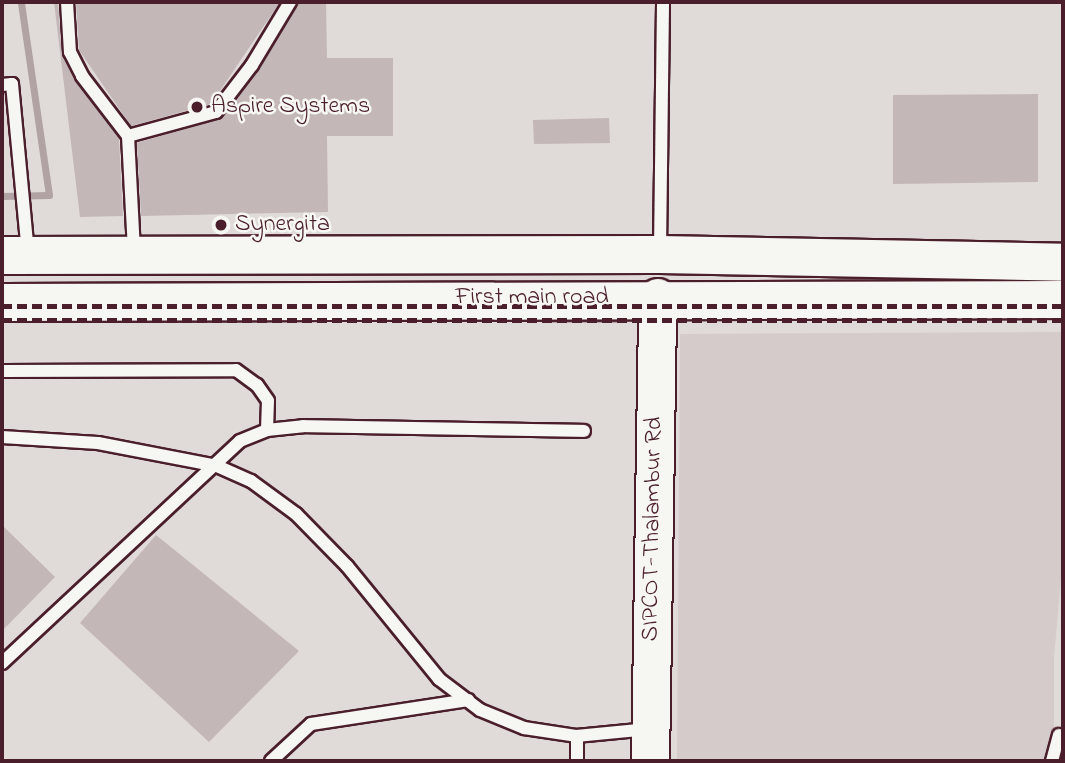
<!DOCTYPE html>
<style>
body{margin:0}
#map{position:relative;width:1065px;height:763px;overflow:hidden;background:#ece9e6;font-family:"Indie Flower",sans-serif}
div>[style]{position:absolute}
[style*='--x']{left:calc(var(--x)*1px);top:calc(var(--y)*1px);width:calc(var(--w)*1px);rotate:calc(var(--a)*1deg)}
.built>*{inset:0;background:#e0dad8}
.green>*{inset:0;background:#d4cbca}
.stream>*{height:7px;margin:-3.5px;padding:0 3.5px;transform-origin:3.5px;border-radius:3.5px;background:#b1a2a3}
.building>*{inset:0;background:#c4b7b7}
.roads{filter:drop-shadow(2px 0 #4a1f2b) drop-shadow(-2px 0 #4a1f2b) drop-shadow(0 2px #4a1f2b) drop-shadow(0 -2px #4a1f2b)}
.lane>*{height:12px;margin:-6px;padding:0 6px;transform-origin:6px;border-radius:6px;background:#f6f6f2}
.secondary>*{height:37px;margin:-18.5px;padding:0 18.5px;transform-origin:18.5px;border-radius:18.5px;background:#f6f6f2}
.rail>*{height:5px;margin-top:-2.5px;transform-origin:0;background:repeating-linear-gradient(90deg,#4a1f2b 0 10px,transparent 0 15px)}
.dots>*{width:19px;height:19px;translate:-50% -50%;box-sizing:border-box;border:4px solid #f6f6f2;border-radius:50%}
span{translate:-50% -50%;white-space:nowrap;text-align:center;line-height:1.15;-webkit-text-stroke:5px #f6f6f2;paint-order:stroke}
.poi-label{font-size:24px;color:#4a1f2b}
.left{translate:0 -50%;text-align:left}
.street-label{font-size:24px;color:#4a1f2b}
.frame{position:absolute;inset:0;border:4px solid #4a1f2b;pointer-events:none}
</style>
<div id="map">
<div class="built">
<div style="clip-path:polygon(2px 2px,1063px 2px,1063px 761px,2px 761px)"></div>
</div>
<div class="green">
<div style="clip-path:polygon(1063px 332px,1063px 555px,1054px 658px,1054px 761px,677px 761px,680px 334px)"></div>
</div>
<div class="stream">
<div style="--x:2;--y:196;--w:47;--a:-1.2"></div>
<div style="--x:49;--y:195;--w:195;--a:-98.3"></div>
<div style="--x:546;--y:319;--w:77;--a:0"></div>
</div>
<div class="building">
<div style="clip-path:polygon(54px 2px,58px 2px,62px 56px,75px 81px,119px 139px,123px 216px,80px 217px)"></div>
<div style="clip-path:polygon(76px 2px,280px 2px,211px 104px,131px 126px,79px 50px)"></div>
<div style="clip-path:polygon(299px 2px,326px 2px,327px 58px,393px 58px,393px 136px,327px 136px,328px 212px,141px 216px,137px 143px,222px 118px,259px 70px)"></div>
<div style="clip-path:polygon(1038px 94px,1038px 182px,893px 184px,893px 95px)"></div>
<div style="clip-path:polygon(609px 118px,610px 143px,534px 144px,533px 120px)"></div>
<div style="clip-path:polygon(2px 525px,55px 577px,2px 631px)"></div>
<div style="clip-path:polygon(156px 535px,299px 651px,209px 742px,80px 623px)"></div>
</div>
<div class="roads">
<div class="lane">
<div style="--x:67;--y:2;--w:50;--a:86.6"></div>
<div style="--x:70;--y:52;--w:27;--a:63"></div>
<div style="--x:82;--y:76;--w:76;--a:52.5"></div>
<div style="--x:128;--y:136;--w:115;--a:87"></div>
<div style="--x:2;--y:85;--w:10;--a:-6"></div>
<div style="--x:12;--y:84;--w:169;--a:84.6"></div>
<div style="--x:128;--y:136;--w:91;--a:-15.3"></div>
<div style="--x:216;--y:112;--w:59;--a:-52.5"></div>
<div style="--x:252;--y:65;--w:74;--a:-58.9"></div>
<div style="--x:660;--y:250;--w:248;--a:-89.3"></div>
<div style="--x:2;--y:371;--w:234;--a:-0.2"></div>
<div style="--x:236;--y:370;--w:26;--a:36"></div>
<div style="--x:257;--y:385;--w:19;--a:55"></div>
<div style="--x:268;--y:401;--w:29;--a:92"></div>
<div style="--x:2;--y:437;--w:96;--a:3.6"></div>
<div style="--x:98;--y:443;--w:121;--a:10.9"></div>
<div style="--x:217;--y:466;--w:37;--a:24"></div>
<div style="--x:251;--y:481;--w:56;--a:36.3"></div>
<div style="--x:296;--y:514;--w:73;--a:45.6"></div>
<div style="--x:347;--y:566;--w:146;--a:50.8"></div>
<div style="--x:439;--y:679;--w:51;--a:37.1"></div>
<div style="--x:480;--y:710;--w:48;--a:22.2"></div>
<div style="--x:524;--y:728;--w:54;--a:8.6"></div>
<div style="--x:577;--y:736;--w:71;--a:-5.6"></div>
<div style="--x:2;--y:663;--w:325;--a:-43"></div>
<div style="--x:240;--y:441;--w:29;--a:-22"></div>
<div style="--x:267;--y:430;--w:36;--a:-6"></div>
<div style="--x:303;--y:426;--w:281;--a:1"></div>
<div style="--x:271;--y:761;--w:54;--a:-42.8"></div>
<div style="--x:311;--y:724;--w:159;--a:-8.7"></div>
<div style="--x:577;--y:761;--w:25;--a:-90"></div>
<div style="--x:1052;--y:761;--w:27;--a:-75"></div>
</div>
<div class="secondary">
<div style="--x:2;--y:255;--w:658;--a:-0.09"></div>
<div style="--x:660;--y:254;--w:403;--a:1.1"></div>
<div style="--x:2;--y:302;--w:1061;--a:-0.16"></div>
<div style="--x:650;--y:761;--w:464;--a:-89.1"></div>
</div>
</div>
<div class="rail">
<div style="--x:2;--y:306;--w:1061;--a:0"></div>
<div style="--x:2;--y:320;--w:1061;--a:0"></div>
</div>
<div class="dots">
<div style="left:197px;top:107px;background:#4a1f2b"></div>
<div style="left:221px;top:225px;background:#4a1f2b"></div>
</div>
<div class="poi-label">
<span class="left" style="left:211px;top:107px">Aspire Systems</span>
<span class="left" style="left:235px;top:225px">Synergita</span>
</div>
<div class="street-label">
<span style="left:532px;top:298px">First main road</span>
<span style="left:653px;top:529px;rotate:-89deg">SIPCOT-Thalambur Rd</span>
</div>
<div class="frame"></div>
</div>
